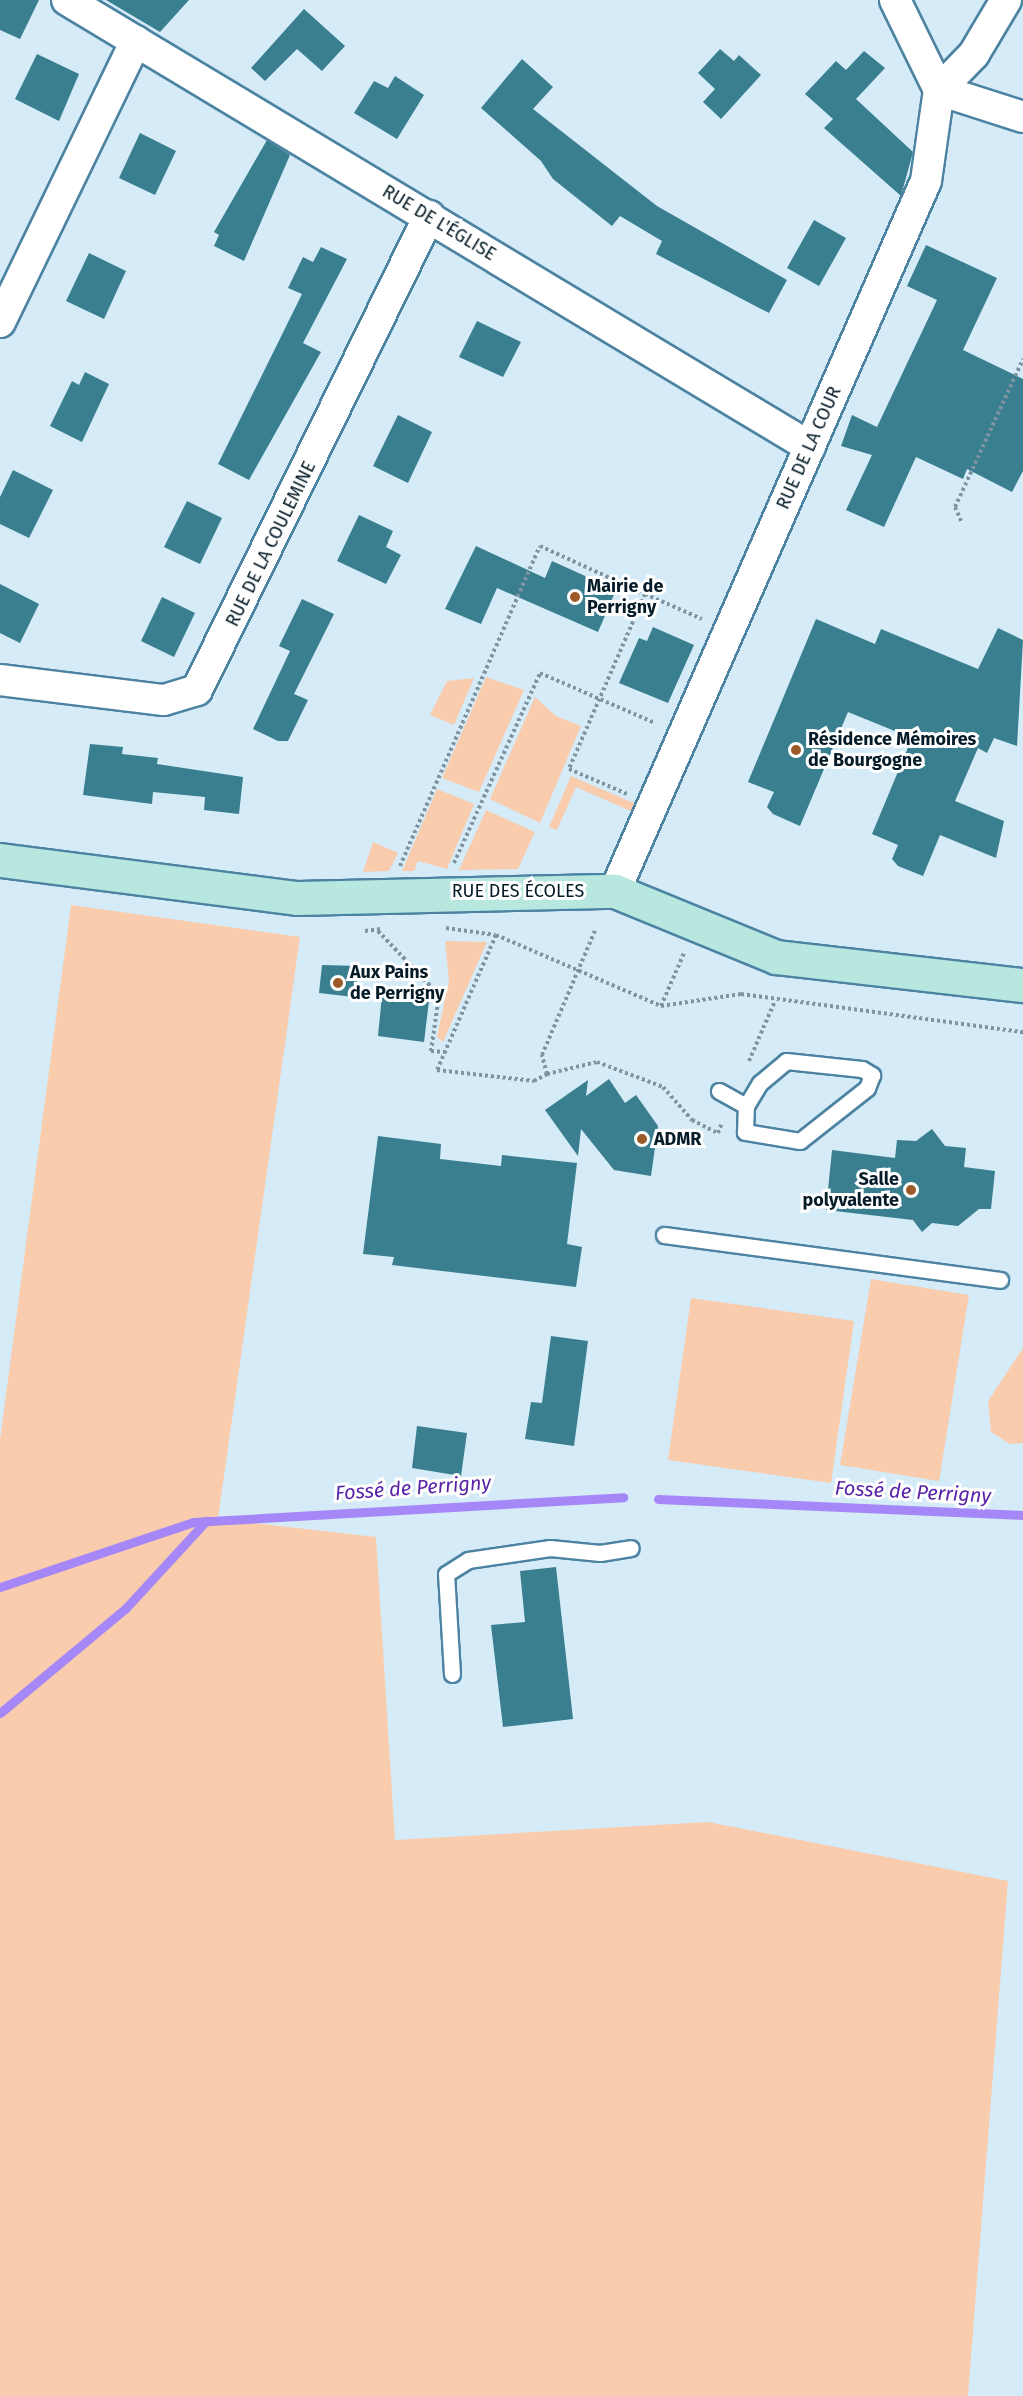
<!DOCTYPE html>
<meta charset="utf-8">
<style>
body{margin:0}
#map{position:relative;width:1023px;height:2396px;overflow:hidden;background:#d5ebf8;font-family:"Fira Sans",sans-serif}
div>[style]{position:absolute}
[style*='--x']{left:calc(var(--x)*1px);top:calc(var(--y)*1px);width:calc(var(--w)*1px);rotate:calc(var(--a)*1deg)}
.green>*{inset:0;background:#f9ccae}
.stream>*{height:9px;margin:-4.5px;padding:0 4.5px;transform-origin:4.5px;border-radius:4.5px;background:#a687f7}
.building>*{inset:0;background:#397f8f}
.path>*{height:4px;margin-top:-2px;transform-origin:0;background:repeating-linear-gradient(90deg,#7e94a1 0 3px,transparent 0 6px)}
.roads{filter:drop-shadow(2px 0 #4d83a2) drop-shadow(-2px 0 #4d83a2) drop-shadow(0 2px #4d83a2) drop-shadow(0 -2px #4d83a2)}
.lane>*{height:15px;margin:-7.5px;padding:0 7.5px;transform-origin:7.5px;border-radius:7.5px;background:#fff}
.street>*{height:30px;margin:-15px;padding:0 15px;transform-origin:15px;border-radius:15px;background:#fff}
.secondary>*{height:33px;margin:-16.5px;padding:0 16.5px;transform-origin:16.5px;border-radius:16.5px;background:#b7e7de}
.dots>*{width:16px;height:16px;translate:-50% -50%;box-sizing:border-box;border:3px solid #fff;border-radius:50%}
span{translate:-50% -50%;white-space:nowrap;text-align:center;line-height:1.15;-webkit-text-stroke:6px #fff;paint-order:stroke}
.street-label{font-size:18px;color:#051b27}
.poi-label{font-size:18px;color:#051b27;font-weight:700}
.left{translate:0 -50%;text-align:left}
.right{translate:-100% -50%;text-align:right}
.water-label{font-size:20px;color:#5823a6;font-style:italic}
</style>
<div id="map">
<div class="green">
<div style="clip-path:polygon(486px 677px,524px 690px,479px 792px,442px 778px)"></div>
<div style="clip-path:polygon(474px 678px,454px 725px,430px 715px,447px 681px)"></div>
<div style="clip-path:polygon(535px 697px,556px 716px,581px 726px,540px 823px,490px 799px)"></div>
<div style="clip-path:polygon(571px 776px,636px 804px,633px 812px,576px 787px,557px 830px,549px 827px)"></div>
<div style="clip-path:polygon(437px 789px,474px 804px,447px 869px,418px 861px,414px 871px,402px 871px)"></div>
<div style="clip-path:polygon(486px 810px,535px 832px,518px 869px,459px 870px)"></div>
<div style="clip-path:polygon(373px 842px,398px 853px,389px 871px,363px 872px)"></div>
<div style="clip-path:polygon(71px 905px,300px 937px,218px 1519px,376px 1537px,395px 1840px,708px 1822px,1008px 1881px,968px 2396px,0 2396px,0 1440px)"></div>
<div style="clip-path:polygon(445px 941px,487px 942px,443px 1042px,437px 1037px,449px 980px)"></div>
<div style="clip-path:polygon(871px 1279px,969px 1295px,939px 1481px,840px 1465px)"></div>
<div style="clip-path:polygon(691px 1298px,854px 1321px,831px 1483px,668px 1460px)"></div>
<div style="clip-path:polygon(1023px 1348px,1023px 1443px,1010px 1444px,991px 1432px,988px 1401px)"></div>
</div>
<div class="stream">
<div style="--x:658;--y:1499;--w:365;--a:2.5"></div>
<div style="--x:0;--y:1587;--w:204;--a:-18.6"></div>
<div style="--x:193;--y:1522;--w:431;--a:-3.3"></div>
<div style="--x:0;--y:1713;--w:163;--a:-39.8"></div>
<div style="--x:125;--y:1609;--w:120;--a:-47.4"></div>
</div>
<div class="building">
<div style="clip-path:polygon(0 0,39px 0,20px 39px,0 30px)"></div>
<div style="clip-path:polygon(106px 0,189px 0,160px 32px)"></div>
<div style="clip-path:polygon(304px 9px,345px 46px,322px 71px,297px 49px,265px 81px,251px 68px)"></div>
<div style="clip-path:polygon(720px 49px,734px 61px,739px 55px,761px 75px,721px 119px,703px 102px,715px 89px,698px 73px)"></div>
<div style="clip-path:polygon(864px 51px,885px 68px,856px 99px,913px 152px,901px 196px,824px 128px,833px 119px,805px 94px,836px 61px,846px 70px)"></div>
<div style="clip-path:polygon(37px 54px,79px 74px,59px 121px,15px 99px)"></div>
<div style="clip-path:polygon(522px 59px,553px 87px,533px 109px,657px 206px,787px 280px,769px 313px,656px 254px,662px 241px,620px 216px,612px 226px,553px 179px,541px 161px,481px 108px)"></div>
<div style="clip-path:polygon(395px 76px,424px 95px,397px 139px,354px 113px,374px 81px,388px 88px)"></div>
<div style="clip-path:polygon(140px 133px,176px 151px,155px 195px,119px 178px)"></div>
<div style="clip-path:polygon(267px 140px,290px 155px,244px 261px,214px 246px,219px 235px,214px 232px)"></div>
<div style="clip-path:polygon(814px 220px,846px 238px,819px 286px,787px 268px)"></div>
<div style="clip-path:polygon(926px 245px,997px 278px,963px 350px,1023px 379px,1023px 471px,1012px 492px,967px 469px,963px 479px,916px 457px,884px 527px,846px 510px,872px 455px,841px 446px,852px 415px,877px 427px,937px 300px,907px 286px)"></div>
<div style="clip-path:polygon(321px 247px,347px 259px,303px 343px,321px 352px,249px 480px,218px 464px,302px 294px,288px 288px,303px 257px,313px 262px)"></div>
<div style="clip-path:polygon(89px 253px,126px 271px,104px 319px,66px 301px)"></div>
<div style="clip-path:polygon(477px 321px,521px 342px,503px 377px,459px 357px)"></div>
<div style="clip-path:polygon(85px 372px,109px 384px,82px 442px,50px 426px,72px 381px,79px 385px)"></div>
<div style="clip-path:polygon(398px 415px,432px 432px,408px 483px,373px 466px)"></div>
<div style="clip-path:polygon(13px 470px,53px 490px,29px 538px,0 524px,0 497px)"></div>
<div style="clip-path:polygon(187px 501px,222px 518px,200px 564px,164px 547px)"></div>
<div style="clip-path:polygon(359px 515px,393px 531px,386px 547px,401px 555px,386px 584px,337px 561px)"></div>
<div style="clip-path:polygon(476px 546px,545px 578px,552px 561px,616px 590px,598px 632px,497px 588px,481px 624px,445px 609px)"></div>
<div style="clip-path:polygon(0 584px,39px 604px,20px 643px,0 633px)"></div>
<div style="clip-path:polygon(162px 597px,195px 613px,174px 657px,141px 641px)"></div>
<div style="clip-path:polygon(302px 599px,334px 614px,294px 694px,308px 700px,288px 741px,278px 741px,253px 729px,290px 651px,279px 646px)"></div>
<div style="clip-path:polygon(816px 619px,875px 644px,881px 629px,978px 669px,998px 628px,1023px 640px,1017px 746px,994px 738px,987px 753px,978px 748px,955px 801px,1004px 821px,996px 858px,940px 835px,923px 876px,898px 866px,892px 859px,898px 845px,872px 834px,912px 738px,848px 712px,800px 826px,773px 814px,767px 807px,774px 792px,748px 782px)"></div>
<div style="clip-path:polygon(653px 627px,694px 645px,668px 703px,619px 683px,639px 638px,647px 641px)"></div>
<div style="clip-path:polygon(90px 744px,123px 747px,122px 754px,158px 758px,157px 764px,243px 777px,239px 814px,204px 810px,205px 797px,153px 792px,152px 804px,83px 795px)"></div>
<div style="clip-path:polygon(322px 965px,359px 966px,354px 997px,319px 993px)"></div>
<div style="clip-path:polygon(382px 995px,429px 1001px,424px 1042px,378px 1036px)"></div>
<div style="clip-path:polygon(609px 1079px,625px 1103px,636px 1095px,658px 1126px,651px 1176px,614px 1170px,581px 1129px,578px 1156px,545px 1110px,588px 1080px,586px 1096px)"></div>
<div style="clip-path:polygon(932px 1129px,945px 1146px,966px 1148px,964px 1167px,995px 1171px,991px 1209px,979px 1209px,958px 1226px,932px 1223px,922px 1232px,913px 1220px,826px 1210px,832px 1150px,895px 1158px,897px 1140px,916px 1141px)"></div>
<div style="clip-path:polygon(378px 1136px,441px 1144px,440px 1159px,501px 1166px,502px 1155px,577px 1163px,567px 1244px,582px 1247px,576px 1287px,392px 1265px,394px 1257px,363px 1254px)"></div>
<div style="clip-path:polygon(551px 1336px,588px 1341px,574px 1446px,525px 1439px,531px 1402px,542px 1403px)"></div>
<div style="clip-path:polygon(417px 1426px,467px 1433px,461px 1476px,412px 1468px)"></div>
<div style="clip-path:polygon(556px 1567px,573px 1719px,503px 1727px,491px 1625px,525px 1622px,520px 1571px)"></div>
</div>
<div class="path">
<div style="--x:961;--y:521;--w:15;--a:-113"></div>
<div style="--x:955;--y:507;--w:163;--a:-65.3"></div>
<div style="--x:645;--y:594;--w:62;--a:23.7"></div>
<div style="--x:454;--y:863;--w:209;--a:-65.6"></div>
<div style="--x:540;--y:673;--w:125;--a:23.5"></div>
<div style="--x:400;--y:866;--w:349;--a:-66.4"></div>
<div style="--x:540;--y:546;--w:115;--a:24.6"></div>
<div style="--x:645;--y:594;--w:191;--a:113.5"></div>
<div style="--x:569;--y:769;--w:63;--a:23.3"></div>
<div style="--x:446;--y:928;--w:50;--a:8"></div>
<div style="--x:496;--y:935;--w:180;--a:23.3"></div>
<div style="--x:661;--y:1006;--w:81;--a:-8.5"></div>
<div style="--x:741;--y:994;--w:285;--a:7.7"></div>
<div style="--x:365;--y:931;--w:16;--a:-7"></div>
<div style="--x:378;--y:931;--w:88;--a:46.4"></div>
<div style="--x:439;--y:995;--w:57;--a:98.1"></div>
<div style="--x:431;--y:1051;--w:14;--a:4"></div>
<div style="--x:496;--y:935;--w:147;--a:113.6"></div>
<div style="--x:437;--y:1070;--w:98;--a:6.5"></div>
<div style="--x:534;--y:1081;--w:15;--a:-28"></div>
<div style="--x:547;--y:1074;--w:20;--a:-105"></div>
<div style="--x:542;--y:1055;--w:135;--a:-66.9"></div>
<div style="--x:661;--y:1006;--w:58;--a:-66.5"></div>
<div style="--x:749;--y:1061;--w:65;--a:-66.6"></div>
<div style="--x:547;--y:1074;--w:51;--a:-13.5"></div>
<div style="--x:597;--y:1062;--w:71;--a:20.7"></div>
<div style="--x:663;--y:1087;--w:44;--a:48.7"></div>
<div style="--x:692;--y:1120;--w:29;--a:27"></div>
<div style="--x:718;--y:1133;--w:9;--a:-69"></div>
</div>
<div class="roads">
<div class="lane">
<div style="--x:786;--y:1061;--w:76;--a:6"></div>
<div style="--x:862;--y:1069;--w:12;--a:31"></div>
<div style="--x:872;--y:1075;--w:14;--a:111"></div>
<div style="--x:867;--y:1088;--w:85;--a:141.7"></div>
<div style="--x:800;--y:1141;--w:56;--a:-170.7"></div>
<div style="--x:745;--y:1132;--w:26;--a:-88"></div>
<div style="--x:746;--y:1106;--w:27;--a:-59"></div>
<div style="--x:760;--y:1083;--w:34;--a:-40"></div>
<div style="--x:719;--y:1091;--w:31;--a:29"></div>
<div style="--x:664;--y:1235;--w:339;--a:7.6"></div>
<div style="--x:452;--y:1674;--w:100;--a:-93.4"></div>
<div style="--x:446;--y:1574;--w:26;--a:-32"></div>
<div style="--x:468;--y:1560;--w:83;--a:-8.3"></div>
<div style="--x:550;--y:1548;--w:50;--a:5.7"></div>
<div style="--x:600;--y:1553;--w:31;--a:-9"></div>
</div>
<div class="street">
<div style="--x:67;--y:0;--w:867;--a:31.03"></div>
<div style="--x:1006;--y:0;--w:63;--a:120.7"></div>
<div style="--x:974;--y:54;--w:50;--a:134.2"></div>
<div style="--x:939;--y:90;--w:88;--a:17.8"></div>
<div style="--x:0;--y:322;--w:312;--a:-64.2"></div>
<div style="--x:0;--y:680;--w:165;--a:7"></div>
<div style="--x:164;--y:700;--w:34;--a:-17"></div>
<div style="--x:197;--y:690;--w:528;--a:-63.92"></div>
<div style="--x:615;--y:891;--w:775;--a:-66.35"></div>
<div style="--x:926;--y:181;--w:92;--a:-81.9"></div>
<div style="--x:939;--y:90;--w:100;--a:-116.1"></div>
</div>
<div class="secondary">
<div style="--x:0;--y:860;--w:299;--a:7.3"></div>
<div style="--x:297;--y:898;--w:318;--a:-1.3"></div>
<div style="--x:615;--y:891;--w:174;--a:22.3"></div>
<div style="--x:776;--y:957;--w:249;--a:6.5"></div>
</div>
</div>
<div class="dots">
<div style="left:575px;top:597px;background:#9c5a28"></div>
<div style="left:796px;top:750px;background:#9c5a28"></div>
<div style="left:338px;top:983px;background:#9c5a28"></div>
<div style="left:642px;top:1139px;background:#9c5a28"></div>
<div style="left:911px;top:1190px;background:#9c5a28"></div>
</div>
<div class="street-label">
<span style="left:439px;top:223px;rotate:31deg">RUE DE L'ÉGLISE</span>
<span style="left:809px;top:448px;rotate:-66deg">RUE DE LA COUR</span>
<span style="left:271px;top:544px;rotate:-64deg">RUE DE LA COULEMINE</span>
<span style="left:518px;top:891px">RUE DES ÉCOLES</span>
</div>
<div class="poi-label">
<span class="left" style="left:587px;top:597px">Mairie de<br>Perrigny</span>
<span class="left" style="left:808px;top:750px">Résidence Mémoires<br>de Bourgogne</span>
<span class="left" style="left:350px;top:983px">Aux Pains<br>de Perrigny</span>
<span class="left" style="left:654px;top:1139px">ADMR</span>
<span class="right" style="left:899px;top:1190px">Salle<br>polyvalente</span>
</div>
<div class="water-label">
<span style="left:413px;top:1488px;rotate:-4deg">Fossé de Perrigny</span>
<span style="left:913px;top:1492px;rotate:3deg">Fossé de Perrigny</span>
</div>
</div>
